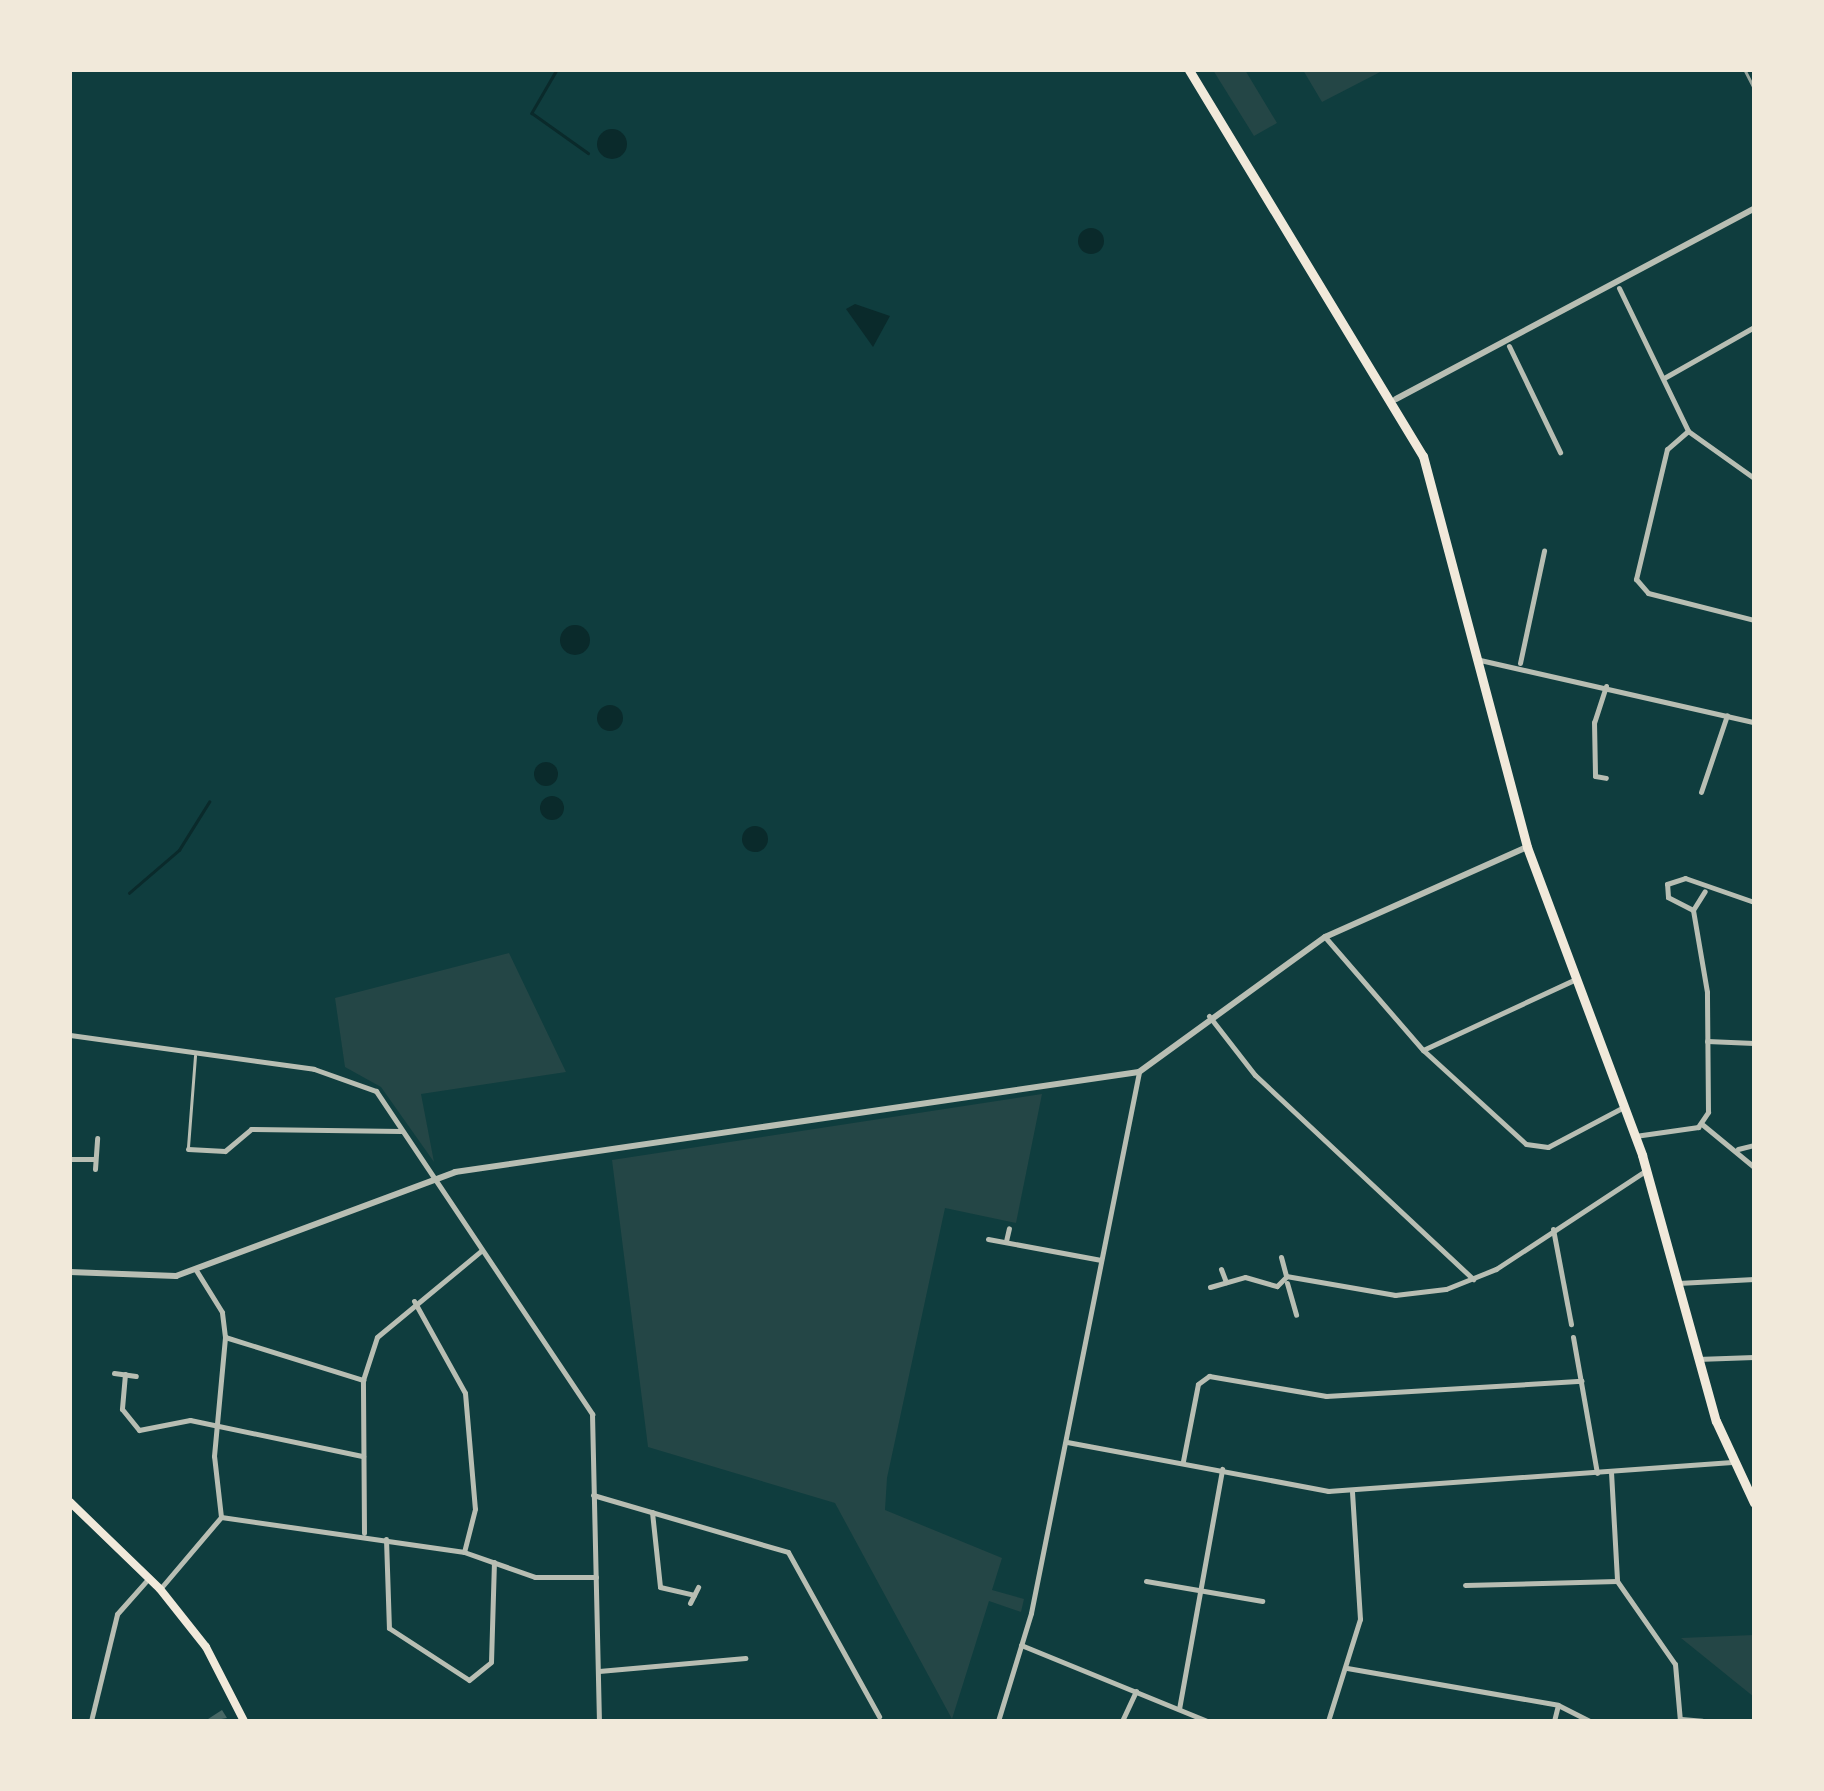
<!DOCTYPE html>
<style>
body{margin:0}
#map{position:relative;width:1824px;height:1791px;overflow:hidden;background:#0f3d3e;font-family:Figtree,sans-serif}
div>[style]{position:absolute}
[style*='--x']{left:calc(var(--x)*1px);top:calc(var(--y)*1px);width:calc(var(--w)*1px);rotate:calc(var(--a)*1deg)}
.green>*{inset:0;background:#244646}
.water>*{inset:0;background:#0a2a2b}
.round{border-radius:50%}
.stream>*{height:2.5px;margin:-1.25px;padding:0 1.25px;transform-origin:1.25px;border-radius:1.25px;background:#0a2a2b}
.building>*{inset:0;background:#486865}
.service>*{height:2.5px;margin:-1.25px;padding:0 1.25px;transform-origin:1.25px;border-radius:1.25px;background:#b8beb3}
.minor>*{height:5px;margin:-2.5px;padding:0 2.5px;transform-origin:2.5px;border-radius:2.5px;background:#b8beb3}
.tertiary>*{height:6px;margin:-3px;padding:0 3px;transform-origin:3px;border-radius:3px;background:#b8beb3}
.secondary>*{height:8px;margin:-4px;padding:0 4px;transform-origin:4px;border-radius:4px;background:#f1e9da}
.primary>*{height:9px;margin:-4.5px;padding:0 4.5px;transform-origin:4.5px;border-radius:4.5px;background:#f1e9da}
.rail>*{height:2.5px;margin:-1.25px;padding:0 1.25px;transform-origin:1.25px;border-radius:1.25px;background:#97a49c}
span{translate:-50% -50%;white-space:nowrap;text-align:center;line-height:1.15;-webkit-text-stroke:10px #f1e9da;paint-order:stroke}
.frame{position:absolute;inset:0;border:72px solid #f1e9da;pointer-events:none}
</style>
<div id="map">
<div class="green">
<div style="clip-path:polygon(1213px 70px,1245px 70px,1277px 123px,1254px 136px)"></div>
<div style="clip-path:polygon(1303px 70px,1384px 70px,1322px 102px)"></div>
<div style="clip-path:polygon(509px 953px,566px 1072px,421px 1094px,434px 1162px,381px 1087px,345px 1067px,335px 998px)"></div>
<div style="clip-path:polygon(1042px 1094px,1016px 1223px,945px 1208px,887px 1478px,885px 1510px,1002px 1558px,992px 1590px,1024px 1599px,1021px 1612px,989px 1601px,952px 1719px,835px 1503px,648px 1447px,612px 1160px)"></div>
<div style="clip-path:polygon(1754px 1635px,1754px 1697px,1681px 1638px)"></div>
</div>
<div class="water">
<div class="round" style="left:597px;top:129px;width:30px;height:30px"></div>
<div class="round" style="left:1078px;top:228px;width:26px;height:26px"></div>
<div style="clip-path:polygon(855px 304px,890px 316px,873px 347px,846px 309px)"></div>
<div class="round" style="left:560px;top:625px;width:30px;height:30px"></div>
<div class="round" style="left:597px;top:705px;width:26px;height:26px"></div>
<div class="round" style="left:534px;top:762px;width:24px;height:24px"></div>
<div class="round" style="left:540px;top:796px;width:24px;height:24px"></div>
<div class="round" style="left:742px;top:826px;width:26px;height:26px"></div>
</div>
<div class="stream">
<div style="--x:557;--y:70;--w:50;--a:120.2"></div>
<div style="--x:532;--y:113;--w:69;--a:35.5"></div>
<div style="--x:129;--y:893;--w:66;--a:-40.7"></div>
<div style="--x:179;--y:850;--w:57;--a:-58"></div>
</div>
<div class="building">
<div style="clip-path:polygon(222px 1710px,227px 1718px,210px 1721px,208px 1719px)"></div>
</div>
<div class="service">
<div style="--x:188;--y:1147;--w:91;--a:-85.6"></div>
</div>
<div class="minor">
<div style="--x:1619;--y:288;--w:159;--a:64.2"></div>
<div style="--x:1688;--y:431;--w:81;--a:35.5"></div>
<div style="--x:1509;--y:346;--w:118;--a:64.3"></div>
<div style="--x:1664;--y:378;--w:103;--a:-29.5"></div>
<div style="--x:1688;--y:431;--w:28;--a:139"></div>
<div style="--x:1667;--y:449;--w:134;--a:103.4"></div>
<div style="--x:1636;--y:579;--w:18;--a:49"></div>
<div style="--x:1648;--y:593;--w:109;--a:14.3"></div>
<div style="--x:1480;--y:660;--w:281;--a:12.8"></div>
<div style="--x:1520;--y:663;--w:115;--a:-77.9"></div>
<div style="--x:1606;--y:686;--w:38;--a:108"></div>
<div style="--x:1594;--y:722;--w:54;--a:88.9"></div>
<div style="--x:1595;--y:776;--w:11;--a:10"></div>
<div style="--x:1701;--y:792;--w:81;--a:-71.3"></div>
<div style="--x:1693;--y:910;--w:28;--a:-153"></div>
<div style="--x:1668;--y:897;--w:13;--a:-94"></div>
<div style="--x:1667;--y:884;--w:19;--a:-18"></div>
<div style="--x:1685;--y:878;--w:73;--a:19.2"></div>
<div style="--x:1325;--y:937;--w:150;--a:49.1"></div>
<div style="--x:1423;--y:1050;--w:139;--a:42.4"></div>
<div style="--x:1526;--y:1144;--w:22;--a:8"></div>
<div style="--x:1548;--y:1147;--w:84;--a:-27.8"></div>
<div style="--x:1209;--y:1016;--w:75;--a:52.1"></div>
<div style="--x:1255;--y:1075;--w:299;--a:43.1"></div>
<div style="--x:70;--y:1035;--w:246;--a:7.9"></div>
<div style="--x:314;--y:1069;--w:66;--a:19.5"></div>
<div style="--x:376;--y:1091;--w:389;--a:56.2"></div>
<div style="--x:592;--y:1414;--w:307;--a:88.7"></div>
<div style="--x:1707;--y:1041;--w:47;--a:2.4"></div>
<div style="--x:1423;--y:1050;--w:166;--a:-24.9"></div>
<div style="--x:1703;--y:1125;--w:66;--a:39.5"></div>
<div style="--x:1635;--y:1136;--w:64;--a:-8.1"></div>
<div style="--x:1698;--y:1127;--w:18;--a:-56"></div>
<div style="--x:1708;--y:1112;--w:120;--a:-90.5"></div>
<div style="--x:1707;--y:992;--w:83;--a:-99.7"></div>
<div style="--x:1693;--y:910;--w:22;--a:-58"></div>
<div style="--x:188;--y:1149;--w:37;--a:3"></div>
<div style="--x:225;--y:1151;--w:34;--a:-40"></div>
<div style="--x:251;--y:1129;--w:150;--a:0.8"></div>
<div style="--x:1738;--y:1149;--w:16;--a:-14"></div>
<div style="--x:70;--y:1159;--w:25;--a:0"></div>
<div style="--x:95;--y:1169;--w:31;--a:-86"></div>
<div style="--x:1553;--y:1229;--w:97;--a:79.3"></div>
<div style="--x:988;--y:1239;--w:115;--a:10.5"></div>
<div style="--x:1006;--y:1241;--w:13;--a:-77"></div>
<div style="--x:1281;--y:1257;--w:20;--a:75"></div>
<div style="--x:1286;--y:1276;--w:111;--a:9.9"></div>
<div style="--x:1395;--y:1295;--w:51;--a:-6.7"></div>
<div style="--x:1446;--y:1289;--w:54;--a:-21.8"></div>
<div style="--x:1496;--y:1269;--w:181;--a:-33.3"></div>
<div style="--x:1221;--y:1269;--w:14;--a:69"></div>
<div style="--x:1287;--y:1283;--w:33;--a:74"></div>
<div style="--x:1678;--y:1283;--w:76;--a:-3"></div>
<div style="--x:1210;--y:1287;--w:36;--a:-16"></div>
<div style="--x:1245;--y:1277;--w:33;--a:16"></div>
<div style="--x:1277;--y:1286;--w:13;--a:-45"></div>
<div style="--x:414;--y:1301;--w:105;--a:61"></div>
<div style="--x:465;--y:1393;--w:116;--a:85.1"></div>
<div style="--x:475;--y:1509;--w:44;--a:104.3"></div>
<div style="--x:225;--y:1337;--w:145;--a:17.3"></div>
<div style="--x:1573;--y:1337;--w:138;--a:80"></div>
<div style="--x:1697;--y:1359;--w:57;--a:-2"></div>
<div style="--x:114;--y:1373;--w:22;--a:8"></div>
<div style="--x:125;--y:1374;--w:35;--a:95"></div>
<div style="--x:122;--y:1409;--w:27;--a:51"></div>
<div style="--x:139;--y:1430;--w:52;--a:-11.1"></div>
<div style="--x:190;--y:1420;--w:177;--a:11.8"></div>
<div style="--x:1067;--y:1442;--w:266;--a:10.6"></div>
<div style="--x:1328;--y:1491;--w:405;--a:-4.1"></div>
<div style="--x:1183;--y:1461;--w:78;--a:-79"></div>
<div style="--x:1198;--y:1384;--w:14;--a:-36"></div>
<div style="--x:1209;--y:1376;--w:119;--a:9.7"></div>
<div style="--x:1326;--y:1396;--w:256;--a:-3.4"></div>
<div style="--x:1611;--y:1472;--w:109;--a:86.8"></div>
<div style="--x:1617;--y:1581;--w:101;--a:55.1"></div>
<div style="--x:1675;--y:1664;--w:57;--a:85"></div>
<div style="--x:593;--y:1495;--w:203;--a:16.3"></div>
<div style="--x:788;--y:1552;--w:188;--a:61"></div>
<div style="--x:652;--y:1512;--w:75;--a:83.9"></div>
<div style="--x:660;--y:1587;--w:35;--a:13"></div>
<div style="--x:221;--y:1517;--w:246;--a:8.2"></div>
<div style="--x:464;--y:1552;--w:75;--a:19.4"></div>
<div style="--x:535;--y:1577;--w:61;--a:0"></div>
<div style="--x:364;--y:1533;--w:153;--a:-90.4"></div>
<div style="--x:363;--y:1380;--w:45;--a:-72"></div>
<div style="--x:377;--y:1337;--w:135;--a:-39.6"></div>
<div style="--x:386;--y:1539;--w:89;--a:88.1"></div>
<div style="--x:389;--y:1628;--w:95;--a:33"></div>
<div style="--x:469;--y:1680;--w:28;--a:-39"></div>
<div style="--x:491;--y:1662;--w:100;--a:-88.3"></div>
<div style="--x:1146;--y:1581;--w:118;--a:9.8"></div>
<div style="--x:1465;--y:1585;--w:152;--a:-1.5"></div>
<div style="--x:160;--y:1589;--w:94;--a:-49.7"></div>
<div style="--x:221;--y:1517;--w:61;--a:-96.5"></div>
<div style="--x:214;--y:1456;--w:120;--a:-84.7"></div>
<div style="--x:225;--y:1337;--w:25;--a:-97"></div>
<div style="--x:222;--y:1312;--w:49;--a:-121.8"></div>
<div style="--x:690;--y:1603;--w:18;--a:-63"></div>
<div style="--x:1021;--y:1645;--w:201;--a:22.2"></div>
<div style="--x:1347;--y:1668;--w:214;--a:9.9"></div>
<div style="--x:1558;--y:1705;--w:36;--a:27"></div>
<div style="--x:599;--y:1671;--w:147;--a:-5.1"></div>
<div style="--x:1179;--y:1709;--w:244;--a:-79.8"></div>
<div style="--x:1681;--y:1719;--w:21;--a:5"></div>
<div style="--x:91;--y:1721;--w:110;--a:-76.3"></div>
<div style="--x:117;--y:1614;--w:47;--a:-48.5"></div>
<div style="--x:869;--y:1721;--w:27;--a:0"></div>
<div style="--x:998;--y:1721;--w:113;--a:-73"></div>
<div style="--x:1031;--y:1613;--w:552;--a:-78.71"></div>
<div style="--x:1122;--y:1721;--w:33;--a:-65"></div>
<div style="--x:1328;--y:1721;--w:107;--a:-72.6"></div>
<div style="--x:1360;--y:1619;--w:127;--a:-93.6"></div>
<div style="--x:1554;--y:1721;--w:16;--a:-76"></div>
</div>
<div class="tertiary">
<div style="--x:1396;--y:399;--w:405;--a:-28"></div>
<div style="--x:70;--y:1272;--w:106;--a:2.2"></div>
<div style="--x:176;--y:1276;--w:298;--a:-20.4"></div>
<div style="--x:455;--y:1172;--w:691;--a:-8.32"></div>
<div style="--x:1139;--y:1072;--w:230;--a:-36"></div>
<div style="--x:1325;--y:937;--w:221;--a:-24"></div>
</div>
<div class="secondary">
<div style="--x:70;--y:1502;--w:125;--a:44"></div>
<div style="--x:160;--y:1589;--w:74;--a:51.6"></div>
<div style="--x:206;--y:1647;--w:83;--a:62.8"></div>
</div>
<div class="primary">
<div style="--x:1189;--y:70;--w:451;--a:58.8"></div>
<div style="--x:1423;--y:456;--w:405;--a:75.1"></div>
<div style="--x:1527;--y:847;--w:329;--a:69.5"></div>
<div style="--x:1642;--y:1155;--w:276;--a:74.5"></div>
<div style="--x:1716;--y:1421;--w:90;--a:65.1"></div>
</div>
<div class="rail">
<div style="--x:1745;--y:70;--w:20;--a:63"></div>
</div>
<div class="frame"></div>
</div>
